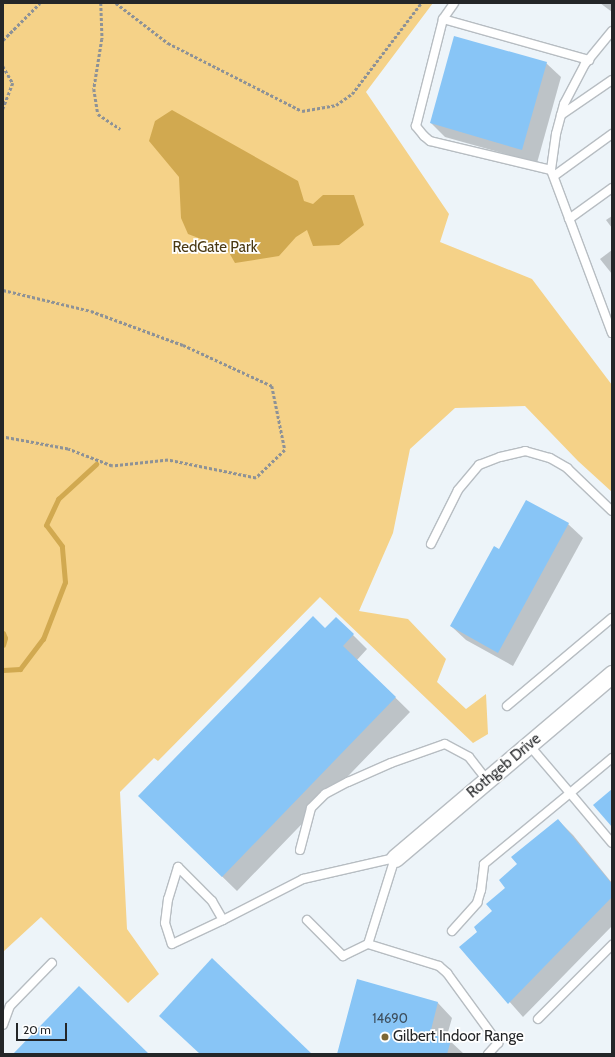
<!DOCTYPE html>
<style>
body{margin:0}
#map{position:relative;width:615px;height:1057px;overflow:hidden;background:#edf4f9;font-family:Cabin,sans-serif}
div>[style]{position:absolute}
[style*='--x']{left:calc(var(--x)*1px);top:calc(var(--y)*1px);width:calc(var(--w)*1px);rotate:calc(var(--a)*1deg)}
.green>*{inset:0;background:#f5d288}
.water>*{inset:0;background:#d1a950}
.shadow>*{inset:0;background:#0003}
.stream>*{height:5px;margin:-2.5px;padding:0 2.5px;transform-origin:2.5px;border-radius:2.5px;background:#d1a950}
.building>*{inset:0;background:#88c5f6}
.path>*{height:2.5px;margin-top:-1.25px;transform-origin:0;background:repeating-linear-gradient(90deg,#8e9296 0 3px,transparent 0 5px)}
.roads{filter:drop-shadow(1px 0 #b7bdc2) drop-shadow(-1px 0 #b7bdc2) drop-shadow(0 1px #b7bdc2) drop-shadow(0 -1px #b7bdc2)}
.service>*{height:8px;margin:-4px;padding:0 4px;transform-origin:4px;border-radius:4px;background:#fff}
.minor>*{height:17px;margin:-8.5px;padding:0 8.5px;transform-origin:8.5px;border-radius:8.5px;background:#fff}
.dots>*{width:11px;height:11px;translate:-50% -50%;box-sizing:border-box;border:2px solid #fff;border-radius:50%}
span{translate:-50% -50%;white-space:nowrap;text-align:center;line-height:1.15;-webkit-text-stroke:3.5px #fff;paint-order:stroke}
.number-label{font-size:13px;color:#3d4e5c}
.number-label span{-webkit-text-stroke-width:0}
.park-label{font-size:15px;color:#4a3913}
.street-label{font-size:15px;color:#242628}
.poi-label{font-size:15px;color:#242628}
.left{translate:0 -50%;text-align:left}
.frame{position:absolute;inset:0;border:4px solid #242628;pointer-events:none}
.scale{position:absolute;left:16px;top:1023px;width:51px;height:18px;box-sizing:border-box;border:2px solid #242628;border-top:0;padding-left:5px;font-size:12px;line-height:14px;white-space:nowrap;color:#242628;-webkit-text-stroke:3px #fff;paint-order:stroke}
</style>
<div id="map">
<div class="green">
<div style="clip-path:polygon(3px 3px,433px 3px,366px 92px,449px 214px,440px 242px,532px 279px,612px 385px,612px 492px,578px 461px,525px 406px,455px 408px,410px 449px,393px 533px,359px 611px,408px 619px,446px 659px,437px 682px,466px 709px,486px 694px,488px 734px,473px 743px,320px 597px,158px 761px,154px 758px,120px 792px,127px 929px,159px 974px,128px 1003px,41px 917px,3px 952px)"></div>
</div>
<div class="water">
<div style="clip-path:polygon(172px 110px,298px 181px,304px 201px,313px 204px,323px 195px,354px 195px,364px 225px,339px 245px,313px 246px,307px 230px,296px 237px,279px 256px,235px 263px,227px 249px,209px 250px,201px 239px,188px 234px,181px 218px,179px 177px,149px 141px,155px 121px)"></div>
</div>
<div class="shadow">
<div style="clip-path:polygon(600px 3px,612px 3px,612px 12px)"></div>
<div style="clip-path:polygon(546px 63px,561px 77px,537px 163px,445px 137px,431px 123px)"></div>
<div style="clip-path:polygon(612px 216px,612px 228px,606px 220px)"></div>
<div style="clip-path:polygon(612px 250px,612px 274px,600px 259px)"></div>
<div style="clip-path:polygon(568px 524px,583px 538px,513px 666px,466px 640px,451px 626px)"></div>
<div style="clip-path:polygon(336px 618px,367px 649px,357px 660px,410px 712px,237px 891px,154px 810px)"></div>
<div style="clip-path:polygon(558px 820px,573px 835px,612px 883px,612px 926px,523px 1017px,461px 947px,478px 932px,493px 911px,518px 864px)"></div>
<div style="clip-path:polygon(358px 981px,438px 1003px,452px 1018px,446px 1039px,450px 1041px,464px 1054px,338px 1054px)"></div>
</div>
<div class="stream">
<div style="--x:3;--y:633;--w:5;--a:68"></div>
<div style="--x:5;--y:638;--w:7;--a:106"></div>
<div style="--x:3;--y:670;--w:17;--a:-3"></div>
<div style="--x:20;--y:669;--w:38;--a:-53"></div>
<div style="--x:43;--y:639;--w:61;--a:-68.9"></div>
<div style="--x:65;--y:582;--w:36;--a:-95"></div>
<div style="--x:62;--y:546;--w:26;--a:-127"></div>
<div style="--x:46;--y:525;--w:29;--a:-65"></div>
<div style="--x:58;--y:499;--w:52;--a:-42.6"></div>
</div>
<div class="building">
<div style="clip-path:polygon(454px 36px,547px 62px,522px 150px,430px 123px)"></div>
<div style="clip-path:polygon(526px 500px,569px 523px,498px 653px,450px 626px,494px 546px,499px 549px)"></div>
<div style="clip-path:polygon(313px 616px,325px 628px,336px 617px,354px 634px,343px 646px,396px 697px,222px 877px,138px 796px)"></div>
<div style="clip-path:polygon(612px 789px,612px 827px,593px 805px)"></div>
<div style="clip-path:polygon(558px 819px,612px 884px,612px 897px,508px 1004px,459px 947px,477px 932px,474px 927px,492px 911px,486px 904px,505px 888px,499px 880px,517px 864px,511px 857px)"></div>
<div style="clip-path:polygon(212px 958px,312px 1054px,200px 1054px,159px 1016px)"></div>
<div style="clip-path:polygon(357px 979px,438px 1002px,430px 1034px,451px 1040px,447px 1054px,337px 1054px)"></div>
<div style="clip-path:polygon(79px 986px,149px 1054px,13px 1054px)"></div>
</div>
<div class="path">
<div style="--x:101;--y:3;--w:36;--a:88"></div>
<div style="--x:102;--y:39;--w:51;--a:99.1"></div>
<div style="--x:94;--y:89;--w:25;--a:81"></div>
<div style="--x:98;--y:114;--w:27;--a:34"></div>
<div style="--x:116;--y:3;--w:66;--a:37.6"></div>
<div style="--x:168;--y:43;--w:150;--a:26.9"></div>
<div style="--x:302;--y:111;--w:35;--a:-10"></div>
<div style="--x:336;--y:105;--w:19;--a:-35"></div>
<div style="--x:352;--y:94;--w:114;--a:-52.8"></div>
<div style="--x:3;--y:40;--w:52;--a:-45"></div>
<div style="--x:3;--y:66;--w:20;--a:60"></div>
<div style="--x:13;--y:83;--w:28;--a:111"></div>
<div style="--x:3;--y:290;--w:90;--a:13.4"></div>
<div style="--x:91;--y:311;--w:98;--a:20.3"></div>
<div style="--x:183;--y:345;--w:98;--a:24.7"></div>
<div style="--x:272;--y:386;--w:65;--a:78.5"></div>
<div style="--x:285;--y:450;--w:40;--a:136"></div>
<div style="--x:256;--y:478;--w:90;--a:-168.4"></div>
<div style="--x:168;--y:460;--w:56;--a:173.9"></div>
<div style="--x:112;--y:466;--w:47;--a:-158.9"></div>
<div style="--x:68;--y:449;--w:66;--a:-169.5"></div>
</div>
<div class="roads">
<div class="service">
<div style="--x:443;--y:19;--w:19;--a:-55"></div>
<div style="--x:612;--y:31;--w:43;--a:129.3"></div>
<div style="--x:585;--y:64;--w:45;--a:117.7"></div>
<div style="--x:564;--y:104;--w:31;--a:105"></div>
<div style="--x:556;--y:134;--w:36;--a:98"></div>
<div style="--x:551;--y:170;--w:174;--a:69.5"></div>
<div style="--x:561;--y:115;--w:62;--a:-34.5"></div>
<div style="--x:551;--y:170;--w:124;--a:-166.5"></div>
<div style="--x:430;--y:141;--w:8;--a:-140"></div>
<div style="--x:424;--y:136;--w:13;--a:-129"></div>
<div style="--x:416;--y:126;--w:110;--a:-75.8"></div>
<div style="--x:443;--y:19;--w:152;--a:15.7"></div>
<div style="--x:554;--y:176;--w:72;--a:-35.9"></div>
<div style="--x:569;--y:219;--w:53;--a:-35.8"></div>
<div style="--x:431;--y:544;--w:60;--a:-63.4"></div>
<div style="--x:458;--y:490;--w:33;--a:-50"></div>
<div style="--x:479;--y:465;--w:22;--a:-21"></div>
<div style="--x:500;--y:457;--w:26;--a:-13"></div>
<div style="--x:525;--y:451;--w:26;--a:16"></div>
<div style="--x:550;--y:458;--w:20;--a:30"></div>
<div style="--x:567;--y:468;--w:62;--a:43.7"></div>
<div style="--x:507;--y:706;--w:137;--a:-40"></div>
<div style="--x:612;--y:758;--w:55;--a:140.2"></div>
<div style="--x:570;--y:793;--w:65;--a:50"></div>
<div style="--x:300;--y:850;--w:43;--a:-75.3"></div>
<div style="--x:311;--y:808;--w:20;--a:-45"></div>
<div style="--x:325;--y:794;--w:26;--a:-28"></div>
<div style="--x:348;--y:782;--w:47;--a:-23.8"></div>
<div style="--x:391;--y:763;--w:57;--a:-19.4"></div>
<div style="--x:445;--y:744;--w:27;--a:28"></div>
<div style="--x:469;--y:757;--w:29;--a:52"></div>
<div style="--x:395;--y:858;--w:90;--a:107.4"></div>
<div style="--x:368;--y:944;--w:74;--a:17.2"></div>
<div style="--x:439;--y:966;--w:11;--a:41"></div>
<div style="--x:447;--y:973;--w:87;--a:53.9"></div>
<div style="--x:498;--y:1043;--w:15;--a:132"></div>
<div style="--x:223;--y:920;--w:22;--a:-120"></div>
<div style="--x:212;--y:901;--w:48;--a:-135"></div>
<div style="--x:178;--y:867;--w:34;--a:107"></div>
<div style="--x:168;--y:899;--w:24;--a:97"></div>
<div style="--x:165;--y:923;--w:22;--a:72"></div>
<div style="--x:172;--y:944;--w:56;--a:-25.2"></div>
<div style="--x:223;--y:920;--w:90;--a:-27.1"></div>
<div style="--x:303;--y:879;--w:94;--a:-12.9"></div>
<div style="--x:307;--y:920;--w:51;--a:45"></div>
<div style="--x:343;--y:956;--w:28;--a:-26"></div>
<div style="--x:452;--y:931;--w:38;--a:-48"></div>
<div style="--x:477;--y:903;--w:14;--a:-73"></div>
<div style="--x:481;--y:890;--w:26;--a:-83"></div>
<div style="--x:484;--y:864;--w:112;--a:-39.5"></div>
<div style="--x:570;--y:793;--w:63;--a:-130.5"></div>
<div style="--x:538;--y:1019;--w:105;--a:-45"></div>
<div style="--x:3;--y:1025;--w:20;--a:-70"></div>
<div style="--x:10;--y:1006;--w:60;--a:-45.7"></div>
</div>
<div class="minor">
<div style="--x:395;--y:858;--w:285;--a:-40.3"></div>
</div>
</div>
<div class="dots">
<div style="left:385px;top:1037px;background:#7c6635"></div>
</div>
<div class="number-label">
<span style="left:390px;top:1018px">14690</span>
</div>
<div class="park-label">
<span style="left:215px;top:248px">RedGate Park</span>
</div>
<div class="street-label">
<span style="left:504px;top:766px;rotate:-40deg">Rothgeb Drive</span>
</div>
<div class="poi-label">
<span class="left" style="left:393px;top:1037px">Gilbert Indoor Range</span>
</div>
<div class="frame"></div>
<div class="scale">20 m</div>
</div>
